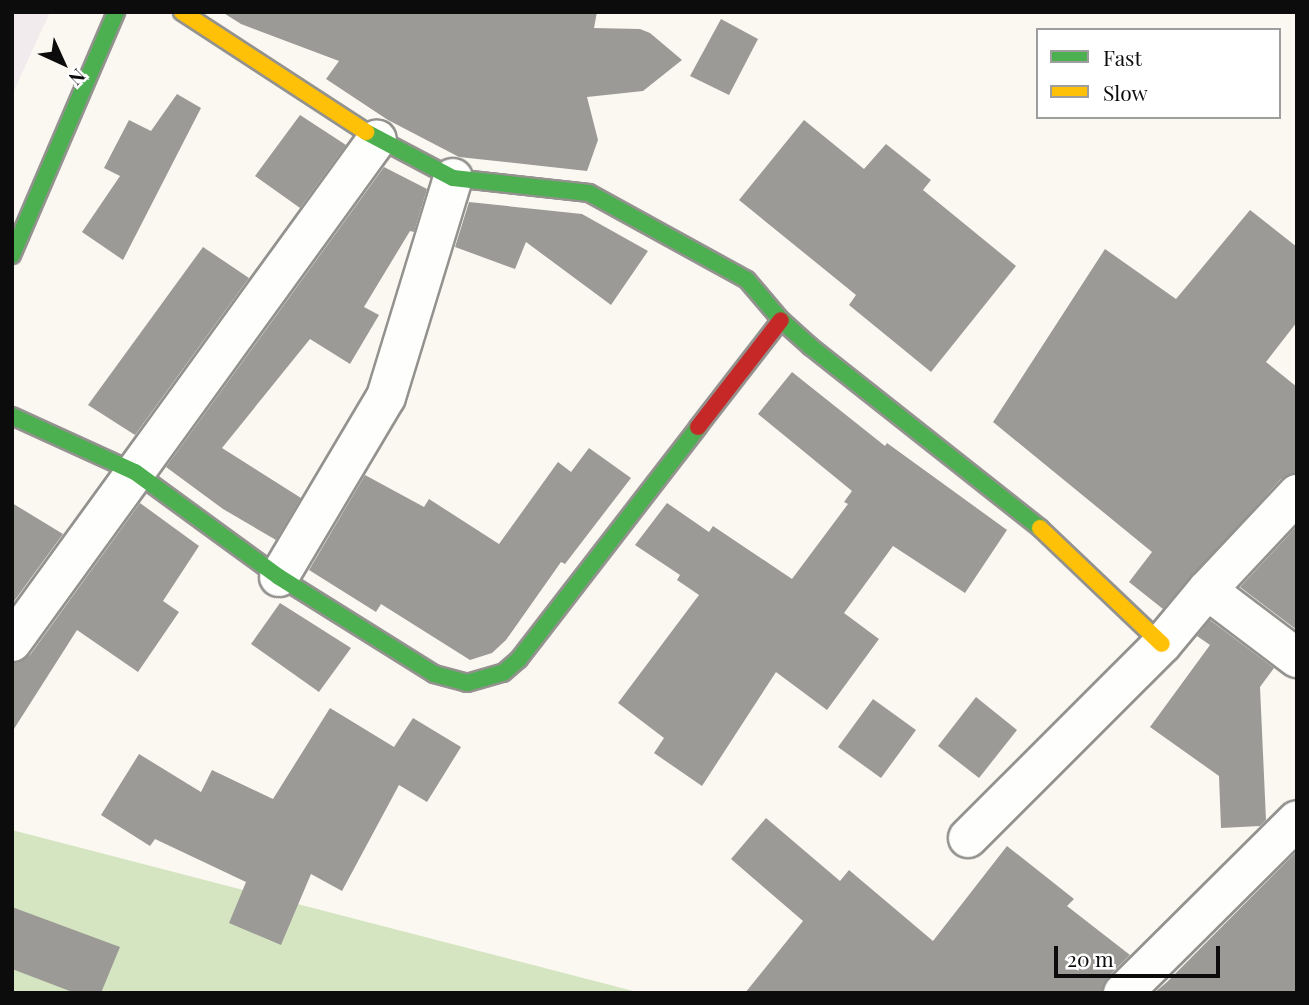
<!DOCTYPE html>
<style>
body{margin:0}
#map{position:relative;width:1309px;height:1005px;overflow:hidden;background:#faf8f1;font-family:"Playfair Display",serif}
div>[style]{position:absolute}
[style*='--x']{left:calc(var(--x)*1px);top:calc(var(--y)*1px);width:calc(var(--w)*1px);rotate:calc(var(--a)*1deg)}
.industrial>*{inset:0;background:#f1ebee}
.forest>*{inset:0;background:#d6e5c1}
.building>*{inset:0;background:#9c9a97}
.roads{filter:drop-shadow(2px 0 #93928f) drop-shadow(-2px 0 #93928f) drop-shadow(0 2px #93928f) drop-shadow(0 -2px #93928f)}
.street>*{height:38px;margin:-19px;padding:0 19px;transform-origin:19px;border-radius:19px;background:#fefefd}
.fast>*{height:16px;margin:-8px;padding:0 8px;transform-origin:8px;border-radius:8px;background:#4caf50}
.slow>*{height:16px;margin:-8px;padding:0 8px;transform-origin:8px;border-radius:8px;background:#ffc107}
.jam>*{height:16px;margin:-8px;padding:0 8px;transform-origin:8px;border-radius:8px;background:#c62828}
span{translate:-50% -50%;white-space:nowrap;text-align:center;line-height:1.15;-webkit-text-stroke:7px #fff;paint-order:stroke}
.frame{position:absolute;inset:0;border:14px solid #0c0c0c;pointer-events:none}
.legend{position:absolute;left:1036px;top:28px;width:245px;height:91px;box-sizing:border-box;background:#fff;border:2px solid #9e9e9e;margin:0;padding:9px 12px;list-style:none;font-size:21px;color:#0c0c0c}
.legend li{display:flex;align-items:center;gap:14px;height:35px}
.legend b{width:35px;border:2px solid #9e9e9e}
.north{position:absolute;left:28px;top:28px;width:70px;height:70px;-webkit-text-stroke:5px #fff;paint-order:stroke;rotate:135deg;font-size:19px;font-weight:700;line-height:28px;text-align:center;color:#0c0c0c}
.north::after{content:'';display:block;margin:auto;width:24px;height:32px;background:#0c0c0c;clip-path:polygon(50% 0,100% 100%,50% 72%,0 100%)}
.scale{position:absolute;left:1054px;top:946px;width:166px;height:32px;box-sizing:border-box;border:4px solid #0c0c0c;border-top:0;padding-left:9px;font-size:21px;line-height:24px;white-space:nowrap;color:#0c0c0c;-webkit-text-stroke:5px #fff;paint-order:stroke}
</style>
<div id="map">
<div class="industrial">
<div style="clip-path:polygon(12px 12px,50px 12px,12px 95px)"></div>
</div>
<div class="forest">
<div style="clip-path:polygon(12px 830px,641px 993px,12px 993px)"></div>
</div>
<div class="building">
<div style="clip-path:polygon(222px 12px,597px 12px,594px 28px,640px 29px,650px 33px,682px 60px,643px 91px,587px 97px,598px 140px,587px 171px,459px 157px,388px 120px,326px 79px,339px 61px,241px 24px)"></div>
<div style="clip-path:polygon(721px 19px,758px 39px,729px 95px,690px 76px)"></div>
<div style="clip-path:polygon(177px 94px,201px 108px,123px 260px,82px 232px,120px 176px,104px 168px,129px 120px,151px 131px)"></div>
<div style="clip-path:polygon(300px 115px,346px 145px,300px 208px,255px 176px)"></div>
<div style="clip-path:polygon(804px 120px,864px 169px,886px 144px,931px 180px,923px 190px,1016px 266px,931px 372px,849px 305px,856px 295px,739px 200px)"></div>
<div style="clip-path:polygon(384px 167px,427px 189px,414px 232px,410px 231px,364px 307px,379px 315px,350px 364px,310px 339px,222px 448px,301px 498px,276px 540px,223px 509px,166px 467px)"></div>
<div style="clip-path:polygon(469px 202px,582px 214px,648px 251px,611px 305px,526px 242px,515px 269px,455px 247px)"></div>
<div style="clip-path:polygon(1250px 210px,1297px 247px,1297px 322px,1266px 362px,1297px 387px,1297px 473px,1281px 479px,1163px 609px,1129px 582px,1152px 552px,993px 422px,1105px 249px,1176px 299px)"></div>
<div style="clip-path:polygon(203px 247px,249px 278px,135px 435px,88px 405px)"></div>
<div style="clip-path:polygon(792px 372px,885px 446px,887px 443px,1007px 530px,965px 593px,893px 546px,844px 613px,879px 639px,827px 710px,776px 672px,702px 786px,654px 753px,664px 738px,618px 703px,699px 595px,677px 580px,680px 575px,635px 545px,667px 503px,709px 532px,713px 526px,792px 579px,848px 504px,844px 502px,852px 491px,758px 414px)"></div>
<div style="clip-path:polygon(589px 448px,631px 478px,565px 564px,561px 562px,506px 640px,492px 653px,470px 660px,381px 604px,376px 612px,309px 570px,365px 475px,424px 507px,429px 499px,499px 544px,558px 462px,571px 472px)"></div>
<div style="clip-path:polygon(12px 503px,63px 534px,12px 604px)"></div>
<div style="clip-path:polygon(140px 503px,199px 546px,163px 601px,179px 612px,138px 672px,77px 630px,12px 732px,12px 663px,30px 655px)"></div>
<div style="clip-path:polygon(1297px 526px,1297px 630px,1240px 587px)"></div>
<div style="clip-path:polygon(280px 603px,351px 648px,319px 692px,251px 644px)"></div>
<div style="clip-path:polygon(1210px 620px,1274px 668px,1260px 687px,1266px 820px,1260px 826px,1221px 828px,1219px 776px,1150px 727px,1210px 645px,1197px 636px)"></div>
<div style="clip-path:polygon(976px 697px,1017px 730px,979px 778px,938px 746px)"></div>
<div style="clip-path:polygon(873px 699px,916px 730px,881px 778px,838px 747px)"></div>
<div style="clip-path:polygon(330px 708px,394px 747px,413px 718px,461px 747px,427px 802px,399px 785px,342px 891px,311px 874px,281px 945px,229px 923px,246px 882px,155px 839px,150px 846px,101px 815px,139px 754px,201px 792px,212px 770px,273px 799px)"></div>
<div style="clip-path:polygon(766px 818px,840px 881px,849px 870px,933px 941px,1007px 846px,1074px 899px,1067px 906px,1130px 955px,1107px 978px,1102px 993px,745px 993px,803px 921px,731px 859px)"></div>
<div style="clip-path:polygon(1297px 851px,1297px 993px,1154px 993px,1167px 982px)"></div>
<div style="clip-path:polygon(12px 907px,120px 947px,101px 993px,75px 993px,12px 969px)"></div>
</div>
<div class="roads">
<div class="street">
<div style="--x:279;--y:577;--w:209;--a:-59.3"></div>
<div style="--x:386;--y:397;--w:229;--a:-73"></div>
<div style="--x:1207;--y:590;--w:113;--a:37.1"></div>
<div style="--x:12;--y:642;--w:621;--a:-54.03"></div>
<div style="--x:968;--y:838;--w:274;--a:-45"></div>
<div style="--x:1162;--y:644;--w:70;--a:-50.2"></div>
<div style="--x:1207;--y:590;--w:132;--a:-46.8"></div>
<div style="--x:1123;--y:993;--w:245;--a:-44.8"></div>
</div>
<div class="fast">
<div style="--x:366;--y:132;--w:98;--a:27.9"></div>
<div style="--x:453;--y:178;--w:137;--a:6.3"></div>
<div style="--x:589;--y:193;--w:180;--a:28.8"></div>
<div style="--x:747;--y:280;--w:52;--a:49.6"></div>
<div style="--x:781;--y:320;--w:40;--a:42"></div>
<div style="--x:811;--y:347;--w:292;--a:38.3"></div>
<div style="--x:12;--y:255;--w:264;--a:-66.8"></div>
<div style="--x:12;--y:416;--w:135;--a:24.5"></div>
<div style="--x:135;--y:472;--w:178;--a:36.1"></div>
<div style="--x:279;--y:577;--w:183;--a:32"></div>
<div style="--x:434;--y:674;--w:34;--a:15"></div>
<div style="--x:467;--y:683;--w:37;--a:-16"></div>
<div style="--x:503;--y:673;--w:21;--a:-41"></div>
<div style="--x:519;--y:659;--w:293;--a:-52.3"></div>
</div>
<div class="slow">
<div style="--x:182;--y:12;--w:220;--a:33.1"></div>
<div style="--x:1040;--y:528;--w:168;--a:43.6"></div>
</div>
<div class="jam">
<div style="--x:698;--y:427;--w:135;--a:-52.2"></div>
</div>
</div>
<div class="frame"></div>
<ul class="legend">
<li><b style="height:9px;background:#4caf50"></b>Fast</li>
<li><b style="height:9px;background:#ffc107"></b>Slow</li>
</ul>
<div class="north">N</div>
<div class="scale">20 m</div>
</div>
